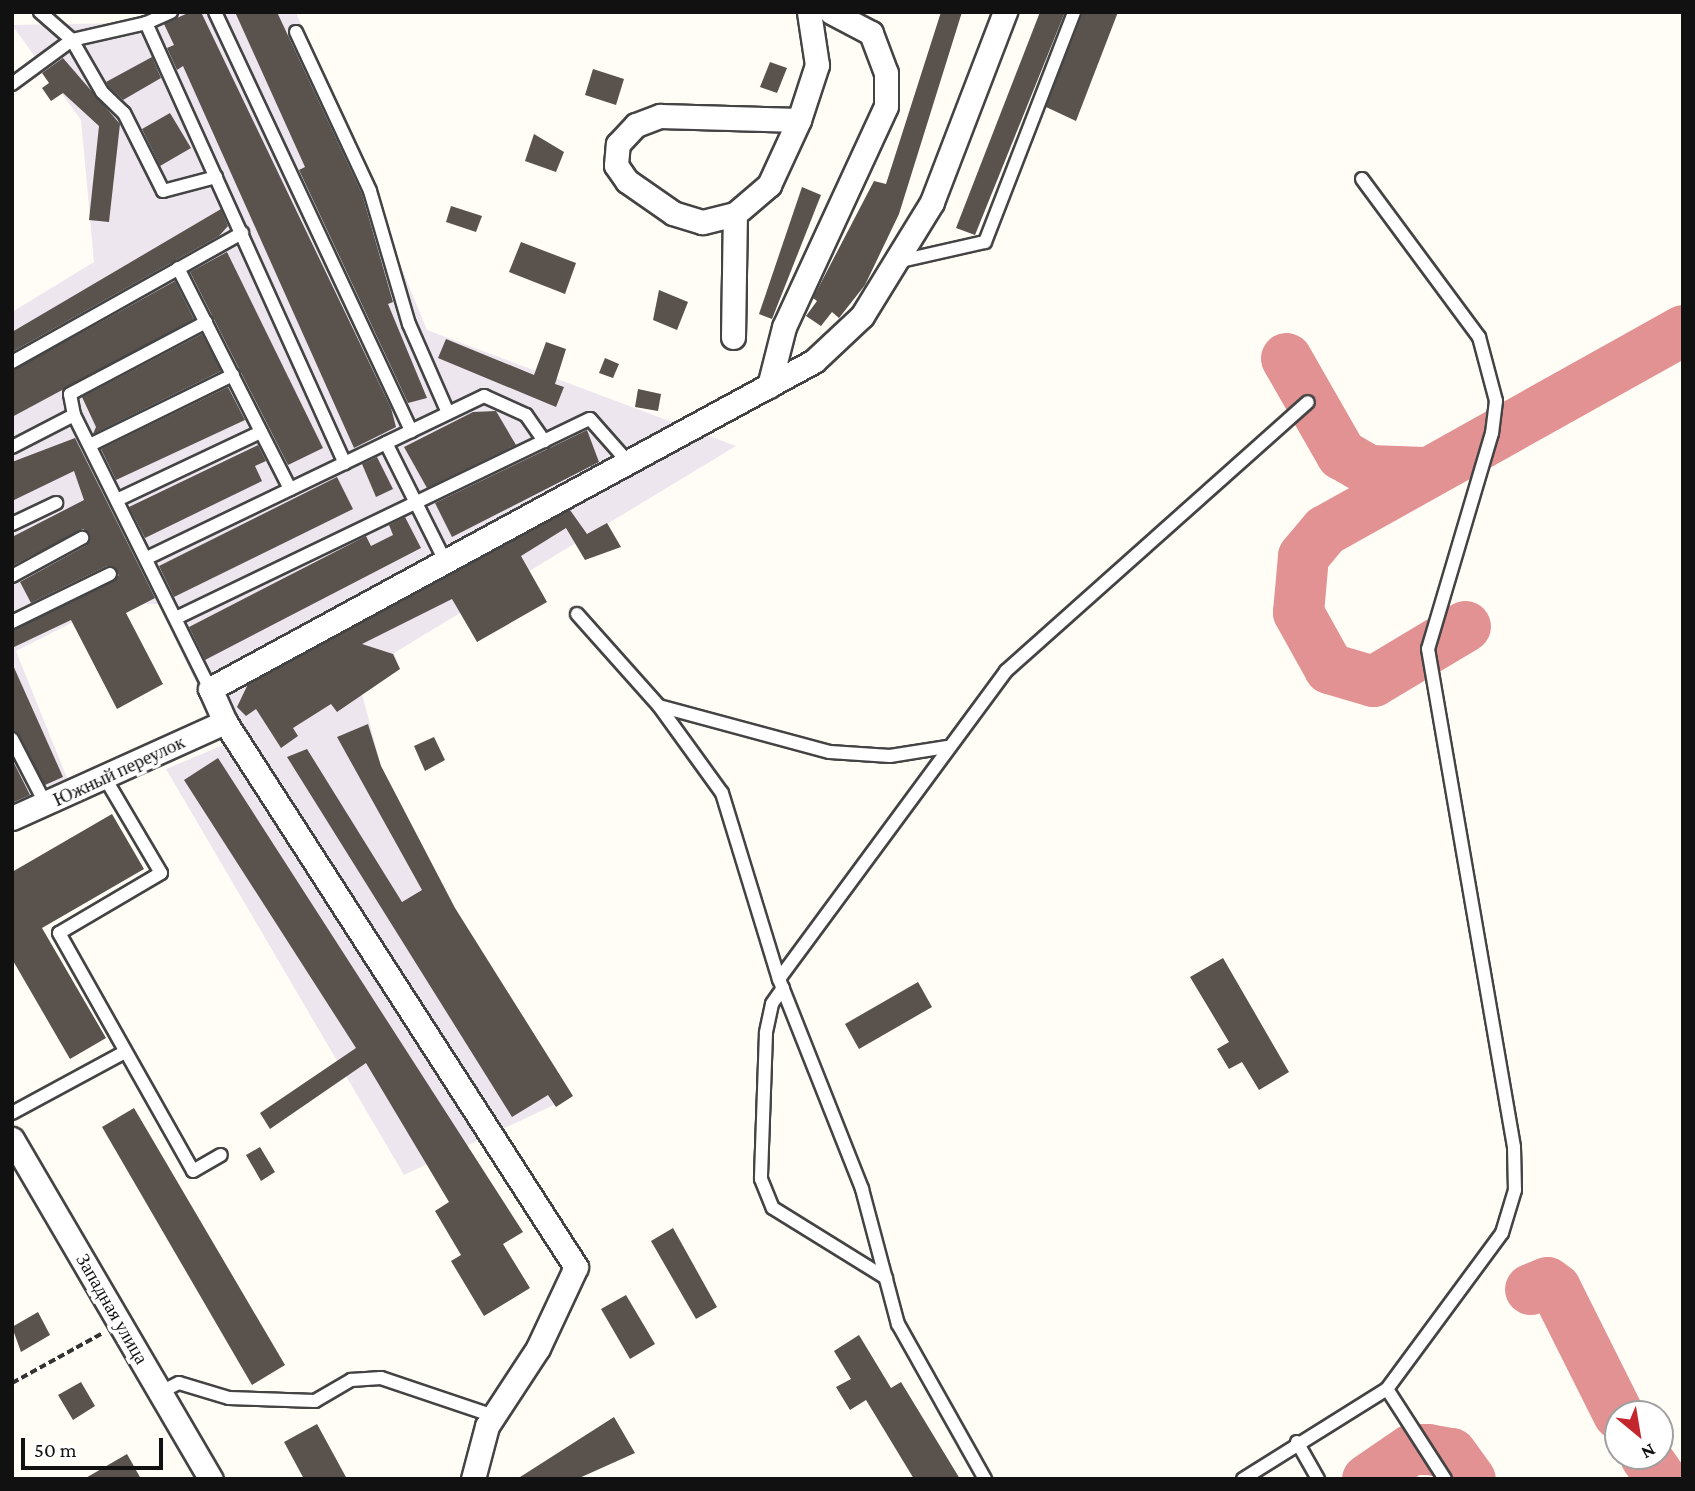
<!DOCTYPE html>
<meta charset="utf-8">
<style>
body{margin:0}
#map{position:relative;width:1695px;height:1491px;overflow:hidden;background:#fffdf5;font-family:"Crimson Pro",serif}
div>[style]{position:absolute}
[style*='--x']{left:calc(var(--x)*1px);top:calc(var(--y)*1px);width:calc(var(--w)*1px);rotate:calc(var(--a)*1deg)}
.industrial>*{inset:0;background:#eee6ef}
.taxiway>*{height:51px;margin:-25.5px;padding:0 25.5px;transform-origin:25.5px;border-radius:25.5px;background:#e29292}
.building>*{inset:0;background:#5a524d}
.path>*{height:3.5px;margin-top:-1.75px;transform-origin:0;background:repeating-linear-gradient(90deg,#333 0 7px,transparent 0 10.5px)}
.roads{filter:drop-shadow(2px 0 #444) drop-shadow(-2px 0 #444) drop-shadow(0 2px #444) drop-shadow(0 -2px #444)}
.lane>*{height:12px;margin:-6px;padding:0 6px;transform-origin:6px;border-radius:6px;background:#fff}
.street>*{height:23px;margin:-11.5px;padding:0 11.5px;transform-origin:11.5px;border-radius:11.5px;background:#fff}
span{translate:-50% -50%;white-space:nowrap;text-align:center;line-height:1.15;-webkit-text-stroke:7px #fff;paint-order:stroke}
.street-label{font-size:19px;color:#111}
.frame{position:absolute;inset:0;border:14px solid #111;pointer-events:none}
.north{position:absolute;left:1604px;top:1400px;width:70px;height:70px;box-sizing:border-box;background:#fff;border:2px solid #a0a0a0;border-radius:50%;rotate:150deg;font-size:19px;font-weight:700;line-height:28px;text-align:center;color:#111}
.north::after{content:'';display:block;margin:auto;width:24px;height:32px;background:#c4262e;clip-path:polygon(50% 0,100% 100%,50% 72%,0 100%)}
.scale{position:absolute;left:21px;top:1438px;width:142px;height:32px;box-sizing:border-box;border:4px solid #111;border-top:0;padding-left:9px;font-size:21px;line-height:24px;white-space:nowrap;color:#111;-webkit-text-stroke:5px #fff;paint-order:stroke}
</style>
<div id="map">
<div class="industrial">
<div style="clip-path:polygon(160px 12px,296px 12px,427px 330px,736px 446px,394px 653px,400px 669px,361px 690px,381px 766px,455px 908px,573px 1096px,404px 1175px,166px 769px,226px 744px,158px 604px,143px 604px,131px 593px,16px 651px,71px 788px,12px 811px,12px 312px,94px 262px,81px 120px,12px 25px,129px 23px)"></div>
</div>
<div class="taxiway">
<div style="--x:1286;--y:358;--w:111;--a:60.2"></div>
<div style="--x:1341;--y:454;--w:32;--a:30"></div>
<div style="--x:1369;--y:470;--w:54;--a:2.1"></div>
<div style="--x:1465;--y:626;--w:107;--a:149.1"></div>
<div style="--x:1373;--y:681;--w:46;--a:-163.5"></div>
<div style="--x:1329;--y:668;--w:64;--a:-119"></div>
<div style="--x:1298;--y:612;--w:56;--a:-84.9"></div>
<div style="--x:1303;--y:556;--w:34;--a:-50"></div>
<div style="--x:1325;--y:530;--w:410;--a:-29.2"></div>
<div style="--x:1530;--y:1289;--w:18;--a:-22"></div>
<div style="--x:1547;--y:1282;--w:10;--a:37"></div>
<div style="--x:1555;--y:1288;--w:141;--a:63.4"></div>
<div style="--x:1645;--y:1456;--w:28;--a:55"></div>
<div style="--x:1367;--y:1479;--w:53;--a:-34.3"></div>
<div style="--x:1411;--y:1449;--w:17;--a:0"></div>
<div style="--x:1428;--y:1449;--w:23;--a:10"></div>
<div style="--x:1451;--y:1453;--w:32;--a:54"></div>
</div>
<div class="building">
<div style="clip-path:polygon(190px 12px,201px 12px,391px 408px,396px 427px,354px 448px,183px 66px,177px 70px,167px 48px,174px 45px,164px 24px)"></div>
<div style="clip-path:polygon(235px 12px,277px 12px,362px 194px,393px 302px,388px 304px,427px 398px,408px 403px,299px 170px,305px 167px)"></div>
<div style="clip-path:polygon(941px 12px,962px 12px,899px 214px,865px 285px,839px 318px,832px 312px,821px 326px,806px 316px,817px 301px,813px 298px,874px 181px,886px 184px)"></div>
<div style="clip-path:polygon(1040px 12px,1065px 12px,975px 235px,956px 228px)"></div>
<div style="clip-path:polygon(1083px 12px,1118px 12px,1076px 121px,1046px 107px)"></div>
<div style="clip-path:polygon(152px 57px,161px 78px,123px 100px,109px 87px,106px 82px)"></div>
<div style="clip-path:polygon(63px 58px,120px 124px,109px 222px,89px 220px,99px 126px,63px 93px,51px 101px,42px 88px,49px 83px,42px 73px)"></div>
<div style="clip-path:polygon(770px 62px,787px 68px,777px 93px,760px 87px)"></div>
<div style="clip-path:polygon(593px 69px,624px 79px,616px 105px,585px 95px)"></div>
<div style="clip-path:polygon(170px 113px,191px 148px,160px 166px,142px 129px)"></div>
<div style="clip-path:polygon(534px 134px,564px 152px,556px 172px,525px 161px)"></div>
<div style="clip-path:polygon(802px 187px,821px 195px,772px 319px,759px 314px)"></div>
<div style="clip-path:polygon(451px 206px,482px 216px,476px 232px,446px 222px)"></div>
<div style="clip-path:polygon(221px 209px,228px 226px,219px 236px,12px 352px,12px 332px)"></div>
<div style="clip-path:polygon(521px 242px,576px 263px,565px 294px,509px 272px)"></div>
<div style="clip-path:polygon(227px 252px,323px 448px,288px 465px,190px 272px)"></div>
<div style="clip-path:polygon(175px 281px,194px 319px,12px 417px,12px 371px)"></div>
<div style="clip-path:polygon(659px 290px,688px 302px,677px 330px,653px 320px)"></div>
<div style="clip-path:polygon(202px 334px,221px 371px,93px 434px,96px 427px,82px 397px)"></div>
<div style="clip-path:polygon(446px 339px,534px 375px,546px 342px,566px 349px,555px 384px,564px 387px,556px 407px,438px 358px)"></div>
<div style="clip-path:polygon(605px 358px,619px 364px,613px 378px,599px 373px)"></div>
<div style="clip-path:polygon(228px 387px,245px 420px,116px 480px,101px 449px)"></div>
<div style="clip-path:polygon(638px 389px,661px 394px,658px 411px,635px 407px)"></div>
<div style="clip-path:polygon(496px 411px,516px 445px,427px 488px,404px 447px,473px 412px)"></div>
<div style="clip-path:polygon(587px 430px,599px 462px,452px 537px,435px 503px)"></div>
<div style="clip-path:polygon(75px 438px,155px 598px,126px 613px,163px 684px,117px 709px,71px 620px,12px 648px,12px 631px,119px 575px,107px 566px,31px 603px,20px 582px,87px 545px,90px 534px,83px 529px,12px 566px,12px 537px,84px 500px,74px 471px,12px 501px,12px 462px)"></div>
<div style="clip-path:polygon(258px 445px,266px 461px,255px 466px,262px 481px,145px 538px,129px 507px)"></div>
<div style="clip-path:polygon(377px 457px,393px 489px,376px 497px,362px 464px)"></div>
<div style="clip-path:polygon(337px 477px,353px 509px,174px 597px,159px 566px)"></div>
<div style="clip-path:polygon(570px 510px,587px 534px,607px 523px,621px 547px,585px 560px,566px 528px,521px 556px,547px 602px,477px 642px,452px 599px,362px 644px,393px 654px,400px 669px,337px 712px,331px 704px,293px 728px,298px 736px,281px 748px,256px 709px,246px 716px,237px 707px,248px 684px)"></div>
<div style="clip-path:polygon(405px 517px,421px 548px,205px 660px,189px 627px,366px 536px,371px 546px,393px 535px,389px 525px)"></div>
<div style="clip-path:polygon(12px 663px,63px 777px,45px 785px,12px 730px)"></div>
<div style="clip-path:polygon(368px 724px,381px 766px,455px 908px,573px 1096px,556px 1107px,548px 1095px,512px 1117px,287px 757px,307px 749px,402px 902px,422px 890px,337px 737px)"></div>
<div style="clip-path:polygon(434px 737px,445px 760px,425px 771px,414px 746px)"></div>
<div style="clip-path:polygon(218px 758px,523px 1232px,503px 1244px,530px 1288px,484px 1316px,451px 1261px,461px 1255px,435px 1211px,449px 1202px,366px 1063px,270px 1129px,260px 1113px,356px 1048px,184px 780px)"></div>
<div style="clip-path:polygon(12px 759px,30px 795px,12px 803px)"></div>
<div style="clip-path:polygon(112px 814px,144px 869px,42px 928px,106px 1038px,70px 1059px,12px 959px,12px 872px)"></div>
<div style="clip-path:polygon(1223px 958px,1289px 1072px,1259px 1090px,1242px 1062px,1229px 1069px,1217px 1049px,1229px 1042px,1190px 977px)"></div>
<div style="clip-path:polygon(918px 982px,932px 1007px,859px 1049px,845px 1024px)"></div>
<div style="clip-path:polygon(134px 1108px,285px 1365px,252px 1385px,102px 1127px)"></div>
<div style="clip-path:polygon(260px 1147px,275px 1172px,261px 1181px,246px 1155px)"></div>
<div style="clip-path:polygon(673px 1228px,717px 1307px,696px 1319px,651px 1241px)"></div>
<div style="clip-path:polygon(626px 1295px,655px 1344px,630px 1359px,601px 1309px)"></div>
<div style="clip-path:polygon(38px 1312px,50px 1335px,21px 1352px,12px 1327px)"></div>
<div style="clip-path:polygon(859px 1335px,891px 1388px,901px 1382px,960px 1479px,914px 1479px,866px 1400px,850px 1410px,836px 1387px,851px 1379px,834px 1351px)"></div>
<div style="clip-path:polygon(81px 1382px,95px 1406px,73px 1420px,58px 1395px)"></div>
<div style="clip-path:polygon(614px 1417px,635px 1453px,577px 1479px,517px 1479px)"></div>
<div style="clip-path:polygon(317px 1424px,347px 1479px,304px 1479px,284px 1442px)"></div>
<div style="clip-path:polygon(127px 1454px,141px 1479px,84px 1479px)"></div>
</div>
<div class="path">
<div style="--x:12;--y:1383;--w:104;--a:-28.8"></div>
</div>
<div class="roads">
<div class="lane">
<div style="--x:40;--y:12;--w:43;--a:41.2"></div>
<div style="--x:72;--y:40;--w:76;--a:-12.9"></div>
<div style="--x:171;--y:12;--w:27;--a:156"></div>
<div style="--x:146;--y:23;--w:483;--a:65.7"></div>
<div style="--x:215;--y:12;--w:463;--a:64.9"></div>
<div style="--x:296;--y:32;--w:175;--a:65"></div>
<div style="--x:370;--y:191;--w:139;--a:73.7"></div>
<div style="--x:409;--y:324;--w:97;--a:66.3"></div>
<div style="--x:12;--y:84;--w:74;--a:-36.3"></div>
<div style="--x:72;--y:40;--w:60;--a:60"></div>
<div style="--x:102;--y:92;--w:30;--a:44"></div>
<div style="--x:124;--y:113;--w:87;--a:63.4"></div>
<div style="--x:163;--y:191;--w:55;--a:-14.8"></div>
<div style="--x:1362;--y:179;--w:197;--a:53.5"></div>
<div style="--x:1479;--y:337;--w:66;--a:75.1"></div>
<div style="--x:1496;--y:401;--w:32;--a:97"></div>
<div style="--x:1492;--y:433;--w:225;--a:106.5"></div>
<div style="--x:1428;--y:649;--w:505;--a:80.2"></div>
<div style="--x:1514;--y:1147;--w:43;--a:88.7"></div>
<div style="--x:1515;--y:1190;--w:45;--a:106.8"></div>
<div style="--x:1502;--y:1233;--w:194;--a:126.4"></div>
<div style="--x:1387;--y:1389;--w:107;--a:57.2"></div>
<div style="--x:896;--y:262;--w:91;--a:-12.7"></div>
<div style="--x:985;--y:242;--w:247;--a:-68.8"></div>
<div style="--x:178;--y:268;--w:248;--a:63.1"></div>
<div style="--x:12;--y:362;--w:264;--a:-29.3"></div>
<div style="--x:74;--y:415;--w:21;--a:-101"></div>
<div style="--x:70;--y:394;--w:154;--a:-27.9"></div>
<div style="--x:386;--y:443;--w:109;--a:-25.6"></div>
<div style="--x:484;--y:396;--w:46;--a:24.3"></div>
<div style="--x:526;--y:415;--w:32;--a:55"></div>
<div style="--x:92;--y:444;--w:157;--a:-26.1"></div>
<div style="--x:12;--y:447;--w:70;--a:-27.3"></div>
<div style="--x:74;--y:415;--w:306;--a:63.6"></div>
<div style="--x:119;--y:499;--w:157;--a:-25.3"></div>
<div style="--x:12;--y:524;--w:49;--a:-25.5"></div>
<div style="--x:147;--y:558;--w:265;--a:-25.7"></div>
<div style="--x:386;--y:443;--w:132;--a:63.4"></div>
<div style="--x:12;--y:576;--w:80;--a:-28.5"></div>
<div style="--x:577;--y:614;--w:123;--a:48.3"></div>
<div style="--x:659;--y:706;--w:107;--a:54.1"></div>
<div style="--x:722;--y:793;--w:195;--a:73"></div>
<div style="--x:779;--y:979;--w:226;--a:68.4"></div>
<div style="--x:862;--y:1189;--w:140;--a:75.1"></div>
<div style="--x:898;--y:1324;--w:178;--a:60.7"></div>
<div style="--x:176;--y:618;--w:459;--a:-25.7"></div>
<div style="--x:590;--y:419;--w:57;--a:48.5"></div>
<div style="--x:12;--y:622;--w:109;--a:-26.1"></div>
<div style="--x:659;--y:706;--w:177;--a:15.1"></div>
<div style="--x:830;--y:752;--w:60;--a:3.8"></div>
<div style="--x:890;--y:756;--w:58;--a:-9"></div>
<div style="--x:12;--y:739;--w:74;--a:62.7"></div>
<div style="--x:105;--y:778;--w:110;--a:59.5"></div>
<div style="--x:161;--y:873;--w:118;--a:149.5"></div>
<div style="--x:59;--y:933;--w:273;--a:60.6"></div>
<div style="--x:193;--y:1171;--w:32;--a:-30"></div>
<div style="--x:779;--y:979;--w:383;--a:-53.6"></div>
<div style="--x:1006;--y:671;--w:404;--a:-41.7"></div>
<div style="--x:783;--y:988;--w:19;--a:125"></div>
<div style="--x:772;--y:1004;--w:30;--a:102"></div>
<div style="--x:766;--y:1033;--w:146;--a:92"></div>
<div style="--x:761;--y:1179;--w:31;--a:68"></div>
<div style="--x:773;--y:1208;--w:133;--a:31.8"></div>
<div style="--x:12;--y:1113;--w:128;--a:-28.4"></div>
<div style="--x:161;--y:1392;--w:20;--a:-27"></div>
<div style="--x:179;--y:1383;--w:52;--a:16.7"></div>
<div style="--x:229;--y:1398;--w:86;--a:2"></div>
<div style="--x:315;--y:1401;--w:42;--a:-30.3"></div>
<div style="--x:351;--y:1380;--w:30;--a:-4"></div>
<div style="--x:381;--y:1378;--w:119;--a:18.6"></div>
<div style="--x:1297;--y:1442;--w:43;--a:60.4"></div>
<div style="--x:1243;--y:1479;--w:170;--a:-32"></div>
</div>
<div class="street">
<div style="--x:735;--y:214;--w:45;--a:-40.5"></div>
<div style="--x:769;--y:185;--w:72;--a:-65.2"></div>
<div style="--x:733;--y:337;--w:123;--a:-89.1"></div>
<div style="--x:735;--y:214;--w:34;--a:166"></div>
<div style="--x:702;--y:222;--w:30;--a:-163"></div>
<div style="--x:673;--y:213;--w:56;--a:-145.2"></div>
<div style="--x:627;--y:181;--w:19;--a:-125"></div>
<div style="--x:616;--y:165;--w:21;--a:-85"></div>
<div style="--x:618;--y:144;--w:26;--a:-47"></div>
<div style="--x:636;--y:125;--w:26;--a:-21"></div>
<div style="--x:660;--y:116;--w:139;--a:1.6"></div>
<div style="--x:799;--y:120;--w:58;--a:-71.9"></div>
<div style="--x:817;--y:65;--w:54;--a:-98.6"></div>
<div style="--x:769;--y:386;--w:61;--a:-75.7"></div>
<div style="--x:784;--y:327;--w:243;--a:-65.2"></div>
<div style="--x:886;--y:106;--w:33;--a:-90"></div>
<div style="--x:886;--y:73;--w:43;--a:-110.6"></div>
<div style="--x:871;--y:33;--w:45;--a:-152.3"></div>
<div style="--x:12;--y:818;--w:234;--a:-24.3"></div>
<div style="--x:12;--y:1139;--w:394;--a:59.7"></div>
<div style="--x:473;--y:1479;--w:55;--a:-75.2"></div>
<div style="--x:487;--y:1426;--w:93;--a:-56.8"></div>
<div style="--x:538;--y:1348;--w:89;--a:-64.9"></div>
<div style="--x:576;--y:1267;--w:648;--a:-122.78"></div>
<div style="--x:225;--y:722;--w:36;--a:-114"></div>
<div style="--x:210;--y:689;--w:687;--a:-28.5"></div>
<div style="--x:814;--y:361;--w:66;--a:-43.2"></div>
<div style="--x:862;--y:316;--w:134;--a:-58.4"></div>
<div style="--x:932;--y:202;--w:204;--a:-69"></div>
</div>
</div>
<div class="street-label">
<span style="left:119px;top:771px;rotate:-25deg">Южный переулок</span>
<span style="left:112px;top:1309px;rotate:60deg">Западная улица</span>
</div>
<div class="frame"></div>
<div class="north">N</div>
<div class="scale">50 m</div>
</div>
